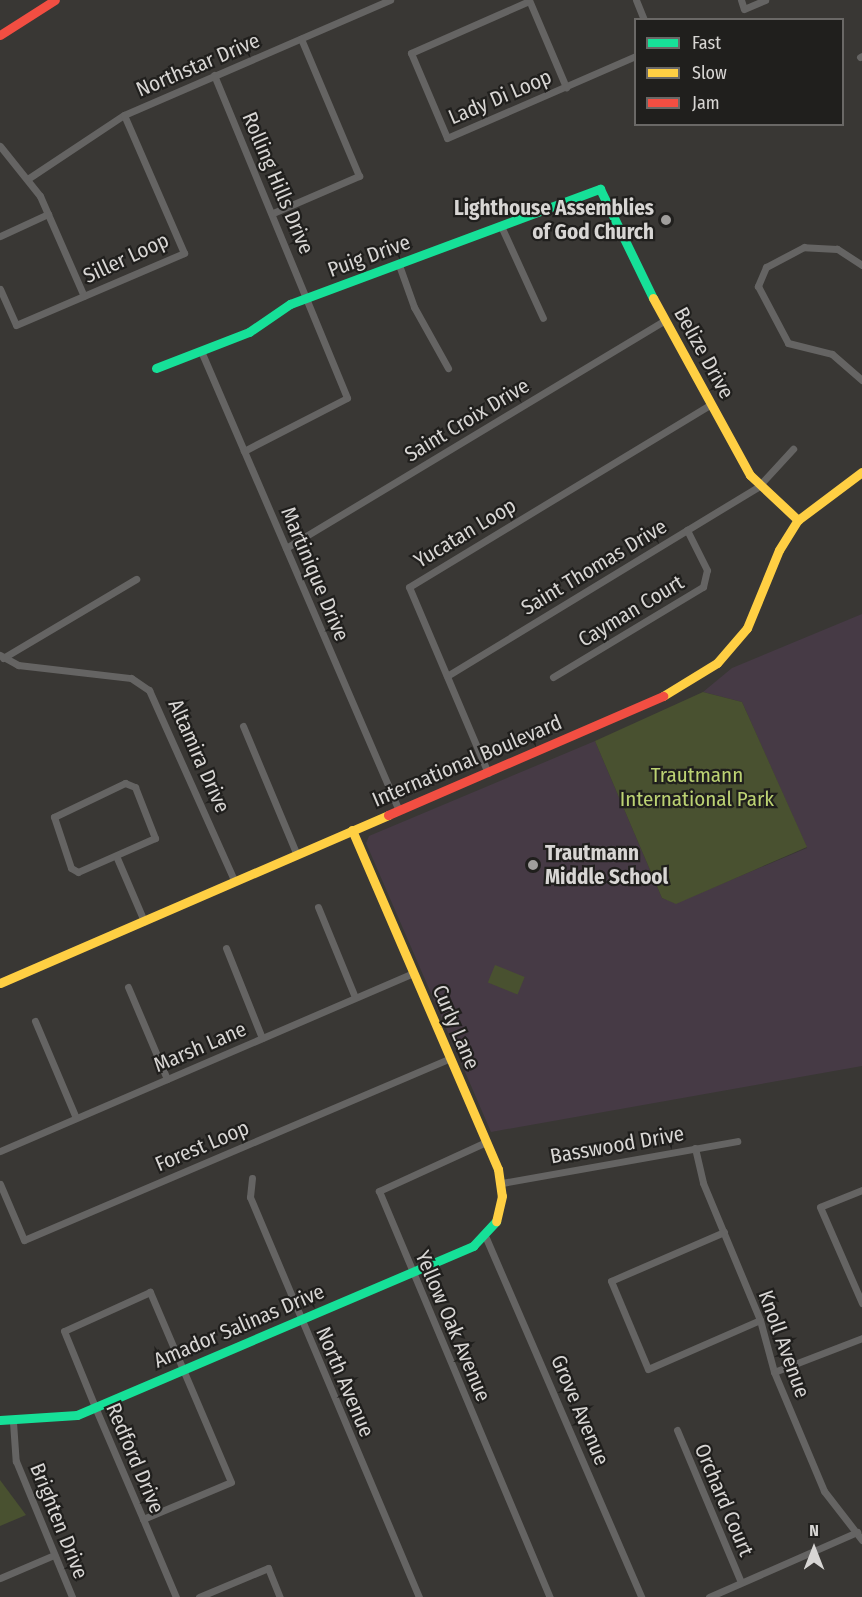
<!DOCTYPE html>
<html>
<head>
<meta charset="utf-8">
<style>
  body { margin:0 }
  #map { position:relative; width:862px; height:1597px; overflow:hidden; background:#393734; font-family:"Fira Sans Condensed",sans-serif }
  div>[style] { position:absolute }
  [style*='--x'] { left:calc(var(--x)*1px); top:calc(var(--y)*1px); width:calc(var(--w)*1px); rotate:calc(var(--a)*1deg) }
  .education>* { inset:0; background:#463a45 }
  .green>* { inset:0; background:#495130; transform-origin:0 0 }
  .street>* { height:7px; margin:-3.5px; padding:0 3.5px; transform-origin:3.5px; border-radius:3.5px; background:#656463 }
  .fast>* { height:9px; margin:-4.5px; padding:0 4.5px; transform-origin:4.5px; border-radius:4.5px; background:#16e098 }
  .slow>* { height:9px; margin:-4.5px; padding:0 4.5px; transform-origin:4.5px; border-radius:4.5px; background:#ffcf43 }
  .jam>* { height:9px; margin:-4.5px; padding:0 4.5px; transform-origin:4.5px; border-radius:4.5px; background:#f24e42 }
  .dots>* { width:16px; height:16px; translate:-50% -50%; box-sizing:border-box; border:3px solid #201f1d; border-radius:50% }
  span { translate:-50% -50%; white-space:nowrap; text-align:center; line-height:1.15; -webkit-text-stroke:4.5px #201f1d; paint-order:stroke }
  .street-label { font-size:21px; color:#d8d6d4 }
  .poi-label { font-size:21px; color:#d8d6d4; font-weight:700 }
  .right { translate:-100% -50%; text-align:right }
  .left { translate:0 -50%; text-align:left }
  .park-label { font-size:21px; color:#bcd273 }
  .legend { position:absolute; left:634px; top:18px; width:210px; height:108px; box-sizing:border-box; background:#201f1d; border:2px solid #6a6866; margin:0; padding:8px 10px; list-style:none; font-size:18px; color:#d8d6d4 }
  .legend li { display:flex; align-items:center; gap:12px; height:30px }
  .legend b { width:30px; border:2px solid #6a6866 }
  .north { position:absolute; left:784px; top:1519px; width:60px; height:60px; -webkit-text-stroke:4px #201f1d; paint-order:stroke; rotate:0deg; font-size:16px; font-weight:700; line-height:24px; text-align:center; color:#d8d6d4 }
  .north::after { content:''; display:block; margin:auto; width:21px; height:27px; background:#d8d6d4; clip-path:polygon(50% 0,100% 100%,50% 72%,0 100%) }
</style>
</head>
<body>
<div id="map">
  <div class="education">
    <div style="clip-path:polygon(862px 614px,862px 1066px,491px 1132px,366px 843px,369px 836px,595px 741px,662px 898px,676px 903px,807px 848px,742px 702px,703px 692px,732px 668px)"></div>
  </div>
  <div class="green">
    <div style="clip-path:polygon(703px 692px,742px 702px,807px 847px,676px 904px,662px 898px,595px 741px)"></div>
    <div style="left:495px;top:965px;width:32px;height:19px;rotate:22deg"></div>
    <div style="clip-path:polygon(0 1480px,26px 1515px,0 1526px)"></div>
  </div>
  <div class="street">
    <div style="--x:529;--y:0;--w:95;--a:67"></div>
    <div style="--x:636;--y:0;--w:22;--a:68"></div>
    <div style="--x:741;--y:0;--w:9;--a:72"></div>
    <div style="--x:744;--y:9;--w:23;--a:-23"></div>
    <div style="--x:529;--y:1;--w:129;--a:156.2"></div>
    <div style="--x:411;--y:53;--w:92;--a:67"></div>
    <div style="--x:447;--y:138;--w:206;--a:-23.5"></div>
    <div style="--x:860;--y:57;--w:2;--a:-27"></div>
    <div style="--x:214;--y:75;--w:349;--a:67.6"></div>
    <div style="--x:347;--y:398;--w:116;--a:152.8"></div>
    <div style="--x:0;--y:146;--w:64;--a:51.3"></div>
    <div style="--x:40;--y:196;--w:109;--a:66.3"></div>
    <div style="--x:29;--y:178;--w:114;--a:-33.6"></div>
    <div style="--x:124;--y:115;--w:290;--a:-23.4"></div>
    <div style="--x:273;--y:213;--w:94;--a:-23.3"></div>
    <div style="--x:359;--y:176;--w:149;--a:-112.9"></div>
    <div style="--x:501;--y:226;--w:101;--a:65.5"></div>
    <div style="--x:0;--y:236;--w:53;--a:-24.6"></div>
    <div style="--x:399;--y:265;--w:45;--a:70.3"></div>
    <div style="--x:414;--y:307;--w:70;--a:60.9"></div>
    <div style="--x:862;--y:265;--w:30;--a:-147"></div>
    <div style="--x:837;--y:249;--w:33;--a:-177"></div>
    <div style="--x:804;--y:247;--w:43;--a:152.2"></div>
    <div style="--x:766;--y:267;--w:21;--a:113"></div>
    <div style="--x:758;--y:286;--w:64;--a:62.2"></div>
    <div style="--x:788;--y:343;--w:45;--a:14"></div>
    <div style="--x:832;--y:354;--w:40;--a:41"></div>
    <div style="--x:0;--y:289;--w:39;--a:66"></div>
    <div style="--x:16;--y:325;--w:183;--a:-23.2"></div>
    <div style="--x:184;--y:253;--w:150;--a:-113.5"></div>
    <div style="--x:201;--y:351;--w:500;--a:66.7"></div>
    <div style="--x:286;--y:548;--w:442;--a:-31"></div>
    <div style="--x:0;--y:655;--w:21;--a:29"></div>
    <div style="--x:18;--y:665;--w:114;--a:6.6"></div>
    <div style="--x:131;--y:678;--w:22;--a:34"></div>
    <div style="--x:149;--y:690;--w:210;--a:65.9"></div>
    <div style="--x:3;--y:658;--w:155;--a:-30.7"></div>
    <div style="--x:447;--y:676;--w:364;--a:-31.3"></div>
    <div style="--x:758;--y:487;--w:52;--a:-47.4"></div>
    <div style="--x:553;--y:677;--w:175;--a:-31"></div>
    <div style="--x:703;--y:587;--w:17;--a:-77"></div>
    <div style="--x:707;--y:570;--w:45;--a:-116.6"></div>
    <div style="--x:243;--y:726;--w:140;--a:67.3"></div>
    <div style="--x:488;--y:773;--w:202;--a:-113"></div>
    <div style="--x:409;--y:587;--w:353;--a:-31.2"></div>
    <div style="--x:125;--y:783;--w:11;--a:22"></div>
    <div style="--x:135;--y:787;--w:55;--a:68.6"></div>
    <div style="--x:155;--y:838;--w:84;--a:156.2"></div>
    <div style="--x:78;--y:872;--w:8;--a:-150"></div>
    <div style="--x:71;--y:868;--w:54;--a:-108.4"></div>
    <div style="--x:54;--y:817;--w:79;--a:-25.6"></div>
    <div style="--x:117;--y:858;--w:69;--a:66.8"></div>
    <div style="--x:318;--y:907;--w:97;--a:67.7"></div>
    <div style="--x:226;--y:948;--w:97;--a:68.2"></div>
    <div style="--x:128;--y:987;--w:100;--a:67"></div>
    <div style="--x:35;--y:1021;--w:105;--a:67.1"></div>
    <div style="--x:486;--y:1142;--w:118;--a:155.4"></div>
    <div style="--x:379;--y:1191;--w:441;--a:67.2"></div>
    <div style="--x:695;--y:1148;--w:36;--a:77"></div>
    <div style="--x:703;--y:1183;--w:148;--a:67.4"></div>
    <div style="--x:760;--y:1320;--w:54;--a:74.9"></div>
    <div style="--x:774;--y:1372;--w:129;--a:67.2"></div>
    <div style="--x:824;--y:1491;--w:62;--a:52.2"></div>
    <div style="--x:0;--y:1151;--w:450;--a:-23.3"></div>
    <div style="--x:252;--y:1178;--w:19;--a:96"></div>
    <div style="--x:250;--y:1197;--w:434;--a:67.1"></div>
    <div style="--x:502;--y:1183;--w:239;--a:-10.1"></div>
    <div style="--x:0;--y:1184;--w:61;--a:66.8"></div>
    <div style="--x:24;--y:1240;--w:463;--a:-23.1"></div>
    <div style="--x:862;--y:1190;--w:45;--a:158"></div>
    <div style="--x:820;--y:1207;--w:105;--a:66.4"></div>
    <div style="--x:724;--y:1232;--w:123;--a:156.6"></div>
    <div style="--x:611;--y:1281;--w:95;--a:67.2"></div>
    <div style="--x:648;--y:1369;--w:122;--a:-23.6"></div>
    <div style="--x:486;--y:1238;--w:391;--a:66.6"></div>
    <div style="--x:774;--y:1372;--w:94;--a:-21.1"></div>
    <div style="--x:13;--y:1422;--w:39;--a:86"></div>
    <div style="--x:16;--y:1461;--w:147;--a:67.6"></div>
    <div style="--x:677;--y:1430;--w:165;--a:67.2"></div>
    <div style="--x:143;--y:1519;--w:95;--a:-22.8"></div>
    <div style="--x:231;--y:1482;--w:207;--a:-113.1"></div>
    <div style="--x:150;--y:1292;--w:94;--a:155.6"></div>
    <div style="--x:64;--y:1331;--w:82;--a:67.8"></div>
    <div style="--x:95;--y:1407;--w:122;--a:66.8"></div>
    <div style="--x:143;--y:1519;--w:85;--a:67.1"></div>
    <div style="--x:0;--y:1578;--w:59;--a:-23.1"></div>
    <div style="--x:199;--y:1597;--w:75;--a:-22.8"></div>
    <div style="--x:268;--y:1568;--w:31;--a:68"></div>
    <div style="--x:709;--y:1597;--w:162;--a:-23.7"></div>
  </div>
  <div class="fast">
    <div style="--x:156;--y:368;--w:100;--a:-21.2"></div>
    <div style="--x:249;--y:332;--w:50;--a:-34.3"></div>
    <div style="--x:290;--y:304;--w:331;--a:-20.4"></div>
    <div style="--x:600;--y:189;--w:121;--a:64.1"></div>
    <div style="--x:0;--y:1420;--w:77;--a:-3.7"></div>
    <div style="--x:77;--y:1415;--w:431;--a:-23.1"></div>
    <div style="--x:473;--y:1246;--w:34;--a:-47"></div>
  </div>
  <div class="slow">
    <div style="--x:653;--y:298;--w:202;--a:61.3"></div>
    <div style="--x:750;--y:475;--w:66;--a:43.2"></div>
    <div style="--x:663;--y:696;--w:63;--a:-31.4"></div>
    <div style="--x:717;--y:663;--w:46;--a:-49.4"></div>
    <div style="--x:747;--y:628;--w:84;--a:-67.7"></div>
    <div style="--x:779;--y:550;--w:36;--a:-58"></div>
    <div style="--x:798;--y:520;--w:80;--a:-36.9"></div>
    <div style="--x:352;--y:830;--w:369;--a:66.7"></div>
    <div style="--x:498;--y:1169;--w:27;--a:82"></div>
    <div style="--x:502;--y:1196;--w:26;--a:103"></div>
    <div style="--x:0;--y:983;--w:423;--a:-23.4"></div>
  </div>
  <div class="jam">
    <div style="--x:0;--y:35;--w:65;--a:-32.5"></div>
    <div style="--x:388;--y:815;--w:300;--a:-23.4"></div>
  </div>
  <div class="dots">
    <div style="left:666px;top:220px;background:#a09e9c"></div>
    <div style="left:533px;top:865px;background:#a09e9c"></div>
  </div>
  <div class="street-label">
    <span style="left:198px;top:65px;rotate:-23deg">Northstar Drive</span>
    <span style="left:500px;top:97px;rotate:-23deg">Lady Di Loop</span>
    <span style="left:278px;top:183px;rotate:67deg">Rolling Hills Drive</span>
    <span style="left:369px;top:256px;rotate:-20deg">Puig Drive</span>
    <span style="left:126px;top:258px;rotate:-25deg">Siller Loop</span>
    <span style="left:704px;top:353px;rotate:61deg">Belize Drive</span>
    <span style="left:467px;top:420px;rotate:-31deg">Saint Croix Drive</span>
    <span style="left:465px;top:533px;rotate:-31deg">Yucatan Loop</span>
    <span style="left:594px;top:567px;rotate:-31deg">Saint Thomas Drive</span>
    <span style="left:315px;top:574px;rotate:67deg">Martinique Drive</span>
    <span style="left:631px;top:611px;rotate:-31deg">Cayman Court</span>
    <span style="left:199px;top:756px;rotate:66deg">Altamira Drive</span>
    <span style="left:467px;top:761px;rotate:-23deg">International Boulevard</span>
    <span style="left:456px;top:1027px;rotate:67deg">Curly Lane</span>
    <span style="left:200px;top:1047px;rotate:-23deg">Marsh Lane</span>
    <span style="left:617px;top:1145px;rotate:-10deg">Basswood Drive</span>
    <span style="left:202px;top:1146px;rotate:-23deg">Forest Loop</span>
    <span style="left:239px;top:1326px;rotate:-23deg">Amador Salinas Drive</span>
    <span style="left:453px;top:1326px;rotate:67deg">Yellow Oak Avenue</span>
    <span style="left:784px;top:1344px;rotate:70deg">Knoll Avenue</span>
    <span style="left:345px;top:1382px;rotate:67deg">North Avenue</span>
    <span style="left:580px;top:1410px;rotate:67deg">Grove Avenue</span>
    <span style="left:135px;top:1458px;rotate:67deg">Redford Drive</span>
    <span style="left:724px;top:1500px;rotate:67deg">Orchard Court</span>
    <span style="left:59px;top:1521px;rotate:68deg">Brighten Drive</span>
  </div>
  <div class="poi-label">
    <span class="right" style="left:654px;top:220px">Lighthouse Assemblies<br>of God Church</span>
    <span class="left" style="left:545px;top:865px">Trautmann<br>Middle School</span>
  </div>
  <div class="park-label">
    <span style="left:697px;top:787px">Trautmann<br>International Park</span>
  </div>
  <ul class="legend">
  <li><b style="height:8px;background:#16e098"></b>Fast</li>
  <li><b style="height:8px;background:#ffcf43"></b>Slow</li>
  <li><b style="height:8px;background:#f24e42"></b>Jam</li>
  </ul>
  <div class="north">N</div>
</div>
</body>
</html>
